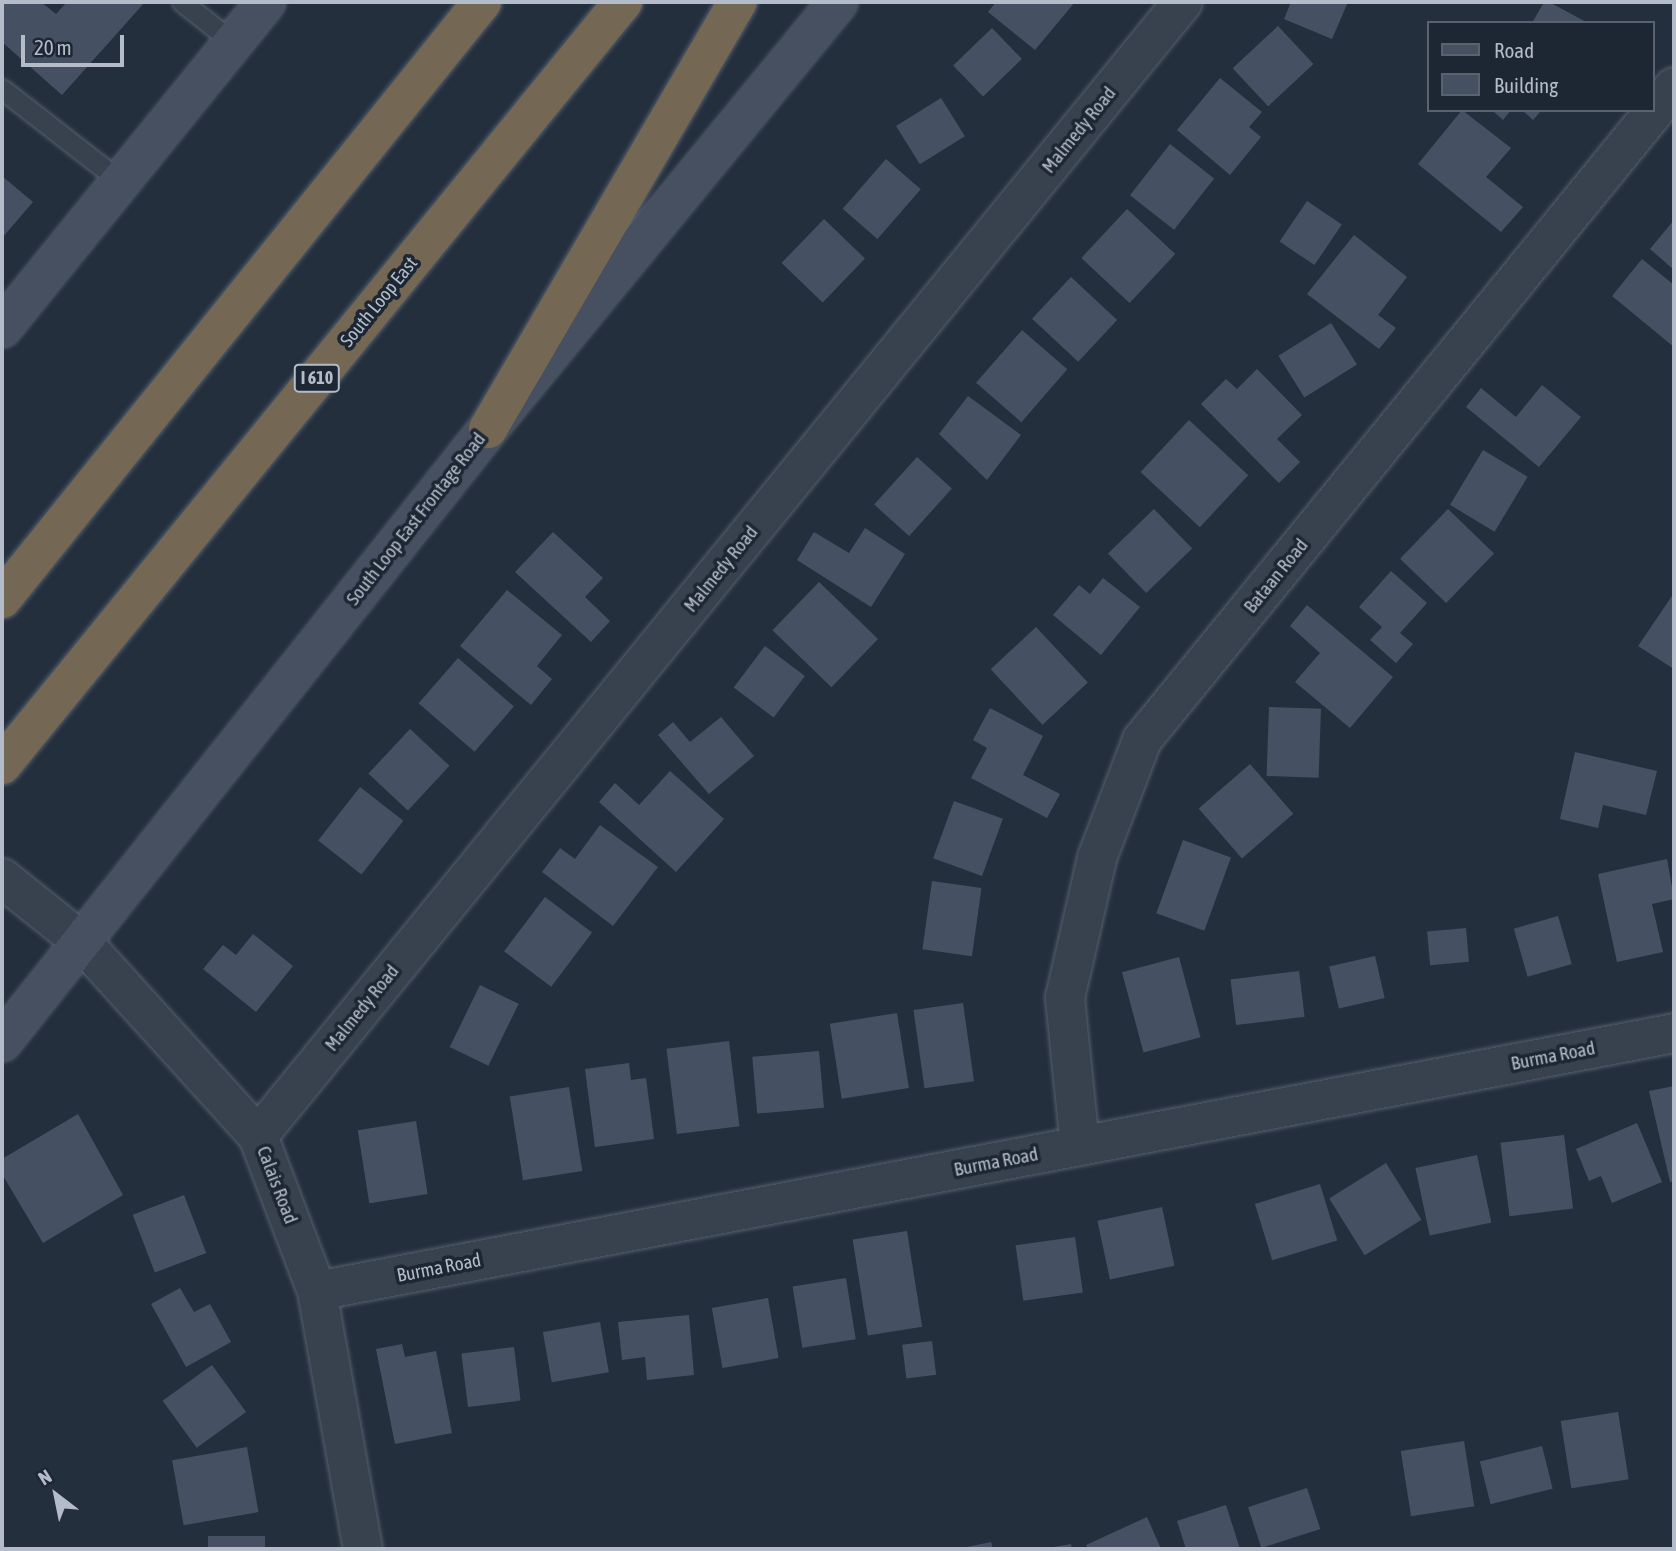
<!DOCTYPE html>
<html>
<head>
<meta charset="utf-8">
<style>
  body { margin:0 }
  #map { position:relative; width:1676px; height:1551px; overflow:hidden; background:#242f3e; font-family:"Asap Condensed",sans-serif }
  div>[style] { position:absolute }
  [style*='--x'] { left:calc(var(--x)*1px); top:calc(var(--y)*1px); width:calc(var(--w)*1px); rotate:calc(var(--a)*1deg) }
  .building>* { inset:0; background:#455162; transform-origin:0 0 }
  .roads { filter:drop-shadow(0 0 2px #565f6c) drop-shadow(0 0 2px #565f6c) }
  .service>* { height:19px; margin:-9.5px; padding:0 9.5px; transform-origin:9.5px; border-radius:9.5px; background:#38414e }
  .minor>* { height:38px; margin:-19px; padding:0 19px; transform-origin:19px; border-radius:19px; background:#38414e }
  .secondary>* { height:38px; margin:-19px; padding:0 19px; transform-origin:19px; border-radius:19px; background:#465061 }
  .motorway>* { height:38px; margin:-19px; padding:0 19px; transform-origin:19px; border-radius:19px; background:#746855 }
  span { translate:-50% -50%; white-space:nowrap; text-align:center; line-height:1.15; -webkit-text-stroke:7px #1d2633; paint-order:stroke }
  .shield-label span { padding:2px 5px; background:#1d2633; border:2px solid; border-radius:5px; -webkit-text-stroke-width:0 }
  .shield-label { font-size:18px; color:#b4bcc9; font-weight:700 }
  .street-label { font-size:19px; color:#b4bcc9 }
  .frame { position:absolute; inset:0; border:4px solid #b4bcc9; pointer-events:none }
  .legend { position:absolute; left:1427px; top:21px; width:228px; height:91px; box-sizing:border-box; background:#1d2633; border:2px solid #59626f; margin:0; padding:9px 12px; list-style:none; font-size:21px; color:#b4bcc9 }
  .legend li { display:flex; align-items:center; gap:14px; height:35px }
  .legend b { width:35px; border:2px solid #59626f }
  .north { position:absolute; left:21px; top:1460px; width:70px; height:70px; -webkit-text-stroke:5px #1d2633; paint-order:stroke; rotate:328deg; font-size:19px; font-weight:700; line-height:28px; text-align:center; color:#b4bcc9 }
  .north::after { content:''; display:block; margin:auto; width:24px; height:32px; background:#b4bcc9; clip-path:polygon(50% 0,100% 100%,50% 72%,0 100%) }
  .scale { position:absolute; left:21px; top:35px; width:103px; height:32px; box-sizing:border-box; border:4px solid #b4bcc9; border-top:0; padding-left:9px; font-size:21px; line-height:24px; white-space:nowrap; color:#b4bcc9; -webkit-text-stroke:5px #1d2633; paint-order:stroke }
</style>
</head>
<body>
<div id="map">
  <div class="building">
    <div style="clip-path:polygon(2px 2px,41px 2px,56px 14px,67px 2px,145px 2px,62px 95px,2px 42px)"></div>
    <div style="clip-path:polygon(996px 2px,1075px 2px,1035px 50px,988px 12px)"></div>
    <div style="clip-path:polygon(1291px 2px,1348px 2px,1332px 39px,1284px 19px)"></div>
    <div style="clip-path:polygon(1544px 2px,1549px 2px,1588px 23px,1532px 23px)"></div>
    <div style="left:1278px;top:26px;width:52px;height:62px;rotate:47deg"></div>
    <div style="left:992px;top:28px;width:43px;height:54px;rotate:46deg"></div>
    <div style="clip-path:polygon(1220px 78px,1262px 112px,1249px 127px,1261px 137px,1230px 175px,1177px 130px)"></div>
    <div style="left:941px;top:98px;width:45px;height:53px;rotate:58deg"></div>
    <div style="clip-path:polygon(1462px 110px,1511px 148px,1486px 177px,1523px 207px,1501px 232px,1418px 164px)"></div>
    <div style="clip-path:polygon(1492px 110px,1511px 110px,1503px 120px)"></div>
    <div style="clip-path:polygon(1522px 110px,1542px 110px,1533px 120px)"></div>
    <div style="left:1170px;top:144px;width:56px;height:65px;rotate:38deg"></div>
    <div style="left:886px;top:159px;width:46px;height:66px;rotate:41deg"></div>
    <div style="clip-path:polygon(2px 176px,33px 202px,2px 238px)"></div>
    <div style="left:1307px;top:201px;width:42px;height:49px;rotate:34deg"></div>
    <div style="left:1127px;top:209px;width:66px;height:67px;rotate:43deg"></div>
    <div style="left:824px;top:219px;width:57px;height:61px;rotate:44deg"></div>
    <div style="clip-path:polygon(1674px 220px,1674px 270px,1650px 249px)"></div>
    <div style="clip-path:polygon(1354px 235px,1407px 277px,1378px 315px,1396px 328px,1379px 349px,1307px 294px)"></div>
    <div style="clip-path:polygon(1642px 259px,1674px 285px,1674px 347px,1612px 296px)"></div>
    <div style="left:1071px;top:277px;width:63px;height:57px;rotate:43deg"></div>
    <div style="left:1331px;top:323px;width:49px;height:62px;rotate:58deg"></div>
    <div style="left:1022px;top:330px;width:60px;height:70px;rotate:41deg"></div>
    <div style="clip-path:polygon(1257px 369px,1302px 415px,1277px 439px,1300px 462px,1279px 483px,1201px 404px,1226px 379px,1237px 389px)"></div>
    <div style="clip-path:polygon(1542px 385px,1581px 417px,1539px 467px,1466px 407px,1481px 388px,1516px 417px)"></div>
    <div style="clip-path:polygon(968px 396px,1021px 435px,987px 480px,939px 434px)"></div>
    <div style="left:1189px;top:420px;width:81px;height:71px;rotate:43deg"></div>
    <div style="left:1483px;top:450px;width:52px;height:64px;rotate:31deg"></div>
    <div style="left:917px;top:457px;width:47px;height:64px;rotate:42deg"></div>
    <div style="left:1154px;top:509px;width:55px;height:64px;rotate:46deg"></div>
    <div style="left:1448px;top:509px;width:64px;height:69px;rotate:44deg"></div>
    <div style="clip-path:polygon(865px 528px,905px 554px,871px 607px,797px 560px,814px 532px,849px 553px)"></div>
    <div style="clip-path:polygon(553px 532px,603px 578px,585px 597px,610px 621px,591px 642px,515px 572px)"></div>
    <div style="clip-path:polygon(1391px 571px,1427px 603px,1400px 633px,1413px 644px,1396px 663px,1370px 640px,1382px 627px,1359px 607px)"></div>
    <div style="clip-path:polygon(1103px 578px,1140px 607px,1101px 655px,1053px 615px,1079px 585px,1090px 594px)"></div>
    <div style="left:819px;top:582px;width:82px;height:67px;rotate:44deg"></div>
    <div style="clip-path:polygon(507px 590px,562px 635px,537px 666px,552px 679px,531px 705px,460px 646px)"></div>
    <div style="clip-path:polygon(1674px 593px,1674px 669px,1638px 646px)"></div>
    <div style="clip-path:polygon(1307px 605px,1393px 677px,1350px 728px,1295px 682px,1320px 653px,1290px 626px)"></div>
    <div style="left:1036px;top:627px;width:76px;height:62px;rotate:47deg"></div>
    <div style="left:765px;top:646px;width:50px;height:52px;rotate:37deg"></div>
    <div style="left:458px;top:658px;width:74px;height:60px;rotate:41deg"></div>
    <div style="left:1269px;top:707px;width:52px;height:69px;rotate:2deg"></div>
    <div style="clip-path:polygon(990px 708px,1043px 736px,1023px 775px,1060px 794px,1047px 818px,971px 778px,987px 748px,973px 740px)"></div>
    <div style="clip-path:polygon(721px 717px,754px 756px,709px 794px,658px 735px,673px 722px,690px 742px)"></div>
    <div style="left:410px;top:729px;width:54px;height:61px;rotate:43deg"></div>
    <div style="clip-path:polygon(1575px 752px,1657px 771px,1646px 815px,1603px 805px,1598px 828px,1560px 819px)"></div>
    <div style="left:1250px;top:764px;width:66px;height:68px;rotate:49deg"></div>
    <div style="clip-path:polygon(670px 771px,724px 819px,676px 872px,599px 802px,615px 783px,639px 805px)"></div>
    <div style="left:360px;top:787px;width:55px;height:68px;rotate:38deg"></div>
    <div style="left:954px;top:801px;width:52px;height:61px;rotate:20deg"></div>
    <div style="clip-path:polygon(600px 825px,658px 867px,613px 926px,542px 872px,560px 848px,575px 859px)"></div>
    <div style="left:1183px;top:840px;width:51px;height:78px;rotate:20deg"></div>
    <div style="clip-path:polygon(1667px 859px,1674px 899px,1652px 904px,1663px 952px,1617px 962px,1598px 874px)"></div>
    <div style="left:932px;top:881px;width:50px;height:69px;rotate:8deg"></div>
    <div style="left:545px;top:897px;width:59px;height:68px;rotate:37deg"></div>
    <div style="left:1558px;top:916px;width:50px;height:46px;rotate:74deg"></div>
    <div style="left:1466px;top:928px;width:34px;height:39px;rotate:85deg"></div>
    <div style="clip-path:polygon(253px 934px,293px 966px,256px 1012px,203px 969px,223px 945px,236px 955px)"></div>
    <div style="left:1375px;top:956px;width:43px;height:47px;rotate:77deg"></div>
    <div style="left:1179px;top:957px;width:83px;height:59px;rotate:75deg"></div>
    <div style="left:1299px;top:971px;width:46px;height:69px;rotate:83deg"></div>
    <div style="left:480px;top:985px;width:43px;height:69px;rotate:26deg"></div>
    <div style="left:963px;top:1003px;width:79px;height:50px;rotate:82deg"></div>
    <div style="left:897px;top:1013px;width:76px;height:68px;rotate:81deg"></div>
    <div style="left:729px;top:1041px;width:86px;height:63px;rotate:83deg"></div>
    <div style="left:819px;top:1051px;width:57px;height:67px;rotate:85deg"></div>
    <div style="clip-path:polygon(629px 1063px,631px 1080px,646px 1078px,654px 1139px,595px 1147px,585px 1069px)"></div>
    <div style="clip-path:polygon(1674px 1086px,1674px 1181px,1670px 1182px,1649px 1091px)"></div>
    <div style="left:569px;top:1087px;width:85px;height:60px;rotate:81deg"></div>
    <div style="clip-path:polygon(78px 1114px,123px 1195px,43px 1243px,2px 1174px,2px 1159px)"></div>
    <div style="left:416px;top:1121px;width:74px;height:59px;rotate:81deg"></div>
    <div style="clip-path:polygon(1637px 1123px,1662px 1182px,1612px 1203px,1601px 1176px,1589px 1181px,1576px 1149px)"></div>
    <div style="left:1564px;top:1135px;width:74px;height:64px;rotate:83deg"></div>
    <div style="left:1477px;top:1155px;width:69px;height:63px;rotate:78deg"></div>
    <div style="left:1386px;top:1163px;width:67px;height:67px;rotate:58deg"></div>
    <div style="left:1320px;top:1184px;width:59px;height:68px;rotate:73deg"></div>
    <div style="left:184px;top:1195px;width:62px;height:55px;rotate:69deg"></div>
    <div style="left:1162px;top:1207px;width:60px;height:66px;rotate:78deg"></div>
    <div style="left:907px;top:1231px;width:97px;height:55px;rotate:81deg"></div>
    <div style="left:1075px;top:1237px;width:56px;height:60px;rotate:82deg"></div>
    <div style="left:846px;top:1278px;width:62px;height:54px;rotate:81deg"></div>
    <div style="clip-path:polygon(180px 1288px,194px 1312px,210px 1304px,231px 1342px,186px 1367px,151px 1304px)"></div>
    <div style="left:768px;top:1298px;width:61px;height:57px;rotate:80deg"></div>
    <div style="clip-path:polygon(689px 1315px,694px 1375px,647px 1380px,645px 1357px,622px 1360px,618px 1322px)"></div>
    <div style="left:600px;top:1322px;width:51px;height:58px;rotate:80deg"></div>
    <div style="left:932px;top:1341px;width:34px;height:30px;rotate:83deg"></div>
    <div style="clip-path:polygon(402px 1344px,405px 1357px,436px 1351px,452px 1433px,395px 1444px,376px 1349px)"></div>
    <div style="left:514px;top:1347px;width:54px;height:53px;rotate:83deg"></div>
    <div style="left:212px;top:1365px;width:58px;height:61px;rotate:54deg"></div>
    <div style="left:1618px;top:1412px;width:68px;height:58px;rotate:81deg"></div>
    <div style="left:1464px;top:1441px;width:66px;height:64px;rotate:81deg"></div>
    <div style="left:1542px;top:1446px;width:44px;height:64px;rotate:76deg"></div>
    <div style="left:247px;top:1447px;width:66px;height:76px;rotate:80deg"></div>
    <div style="left:1307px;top:1488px;width:43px;height:62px;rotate:72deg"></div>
    <div style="clip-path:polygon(1226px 1505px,1240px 1549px,1186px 1549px,1177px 1521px)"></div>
    <div style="clip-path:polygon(1147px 1517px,1161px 1549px,1088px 1549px,1086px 1545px)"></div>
    <div style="left:208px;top:1536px;width:57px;height:13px"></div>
    <div style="clip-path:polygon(991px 1542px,993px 1549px,963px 1549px,962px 1548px)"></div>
    <div style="clip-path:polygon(1071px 1544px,1072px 1549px,1048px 1549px,1048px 1548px)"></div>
  </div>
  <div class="roads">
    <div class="service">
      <div style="--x:182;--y:2;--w:65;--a:38.1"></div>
      <div style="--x:2;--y:89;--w:150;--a:37.9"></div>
    </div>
    <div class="minor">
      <div style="--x:2;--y:878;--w:104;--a:38.7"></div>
      <div style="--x:83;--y:943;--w:261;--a:47.8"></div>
      <div style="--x:258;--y:1136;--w:166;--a:69.2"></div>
      <div style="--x:317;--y:1291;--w:262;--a:79.9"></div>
      <div style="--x:258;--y:1136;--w:1463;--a:-50.8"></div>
      <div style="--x:1080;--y:1146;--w:149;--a:-95.8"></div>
      <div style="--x:1065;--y:998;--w:144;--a:-77.1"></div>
      <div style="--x:1097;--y:858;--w:126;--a:-69.1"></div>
      <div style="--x:1142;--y:740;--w:842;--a:-50.83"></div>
      <div style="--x:317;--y:1291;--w:1381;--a:-10.76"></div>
    </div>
    <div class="secondary">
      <div style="--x:2;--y:328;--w:419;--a:-51"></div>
      <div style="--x:2;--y:1042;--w:782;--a:-51.59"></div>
      <div style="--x:488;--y:429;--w:552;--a:-50.66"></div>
    </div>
    <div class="motorway">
      <div style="--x:488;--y:429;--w:495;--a:-59.7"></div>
      <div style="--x:2;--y:599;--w:766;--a:-51.2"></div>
      <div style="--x:2;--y:765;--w:984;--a:-50.86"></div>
    </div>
  </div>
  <div class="shield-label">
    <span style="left:317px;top:378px">I 610</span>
  </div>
  <div class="street-label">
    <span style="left:1079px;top:130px;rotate:-51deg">Malmedy Road</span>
    <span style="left:379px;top:302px;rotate:-51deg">South Loop East</span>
    <span style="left:416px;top:519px;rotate:-52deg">South Loop East Frontage Road</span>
    <span style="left:721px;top:569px;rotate:-51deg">Malmedy Road</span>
    <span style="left:1276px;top:576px;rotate:-51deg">Bataan Road</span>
    <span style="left:362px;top:1008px;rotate:-51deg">Malmedy Road</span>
    <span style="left:1553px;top:1056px;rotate:-11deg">Burma Road</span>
    <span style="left:996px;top:1162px;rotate:-11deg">Burma Road</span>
    <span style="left:277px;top:1185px;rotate:69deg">Calais Road</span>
    <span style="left:439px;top:1268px;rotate:-11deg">Burma Road</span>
  </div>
  <div class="frame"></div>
  <ul class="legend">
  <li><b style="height:9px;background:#465061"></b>Road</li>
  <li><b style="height:19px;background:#455162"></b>Building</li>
  </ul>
  <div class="north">N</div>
  <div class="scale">20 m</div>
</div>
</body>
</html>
